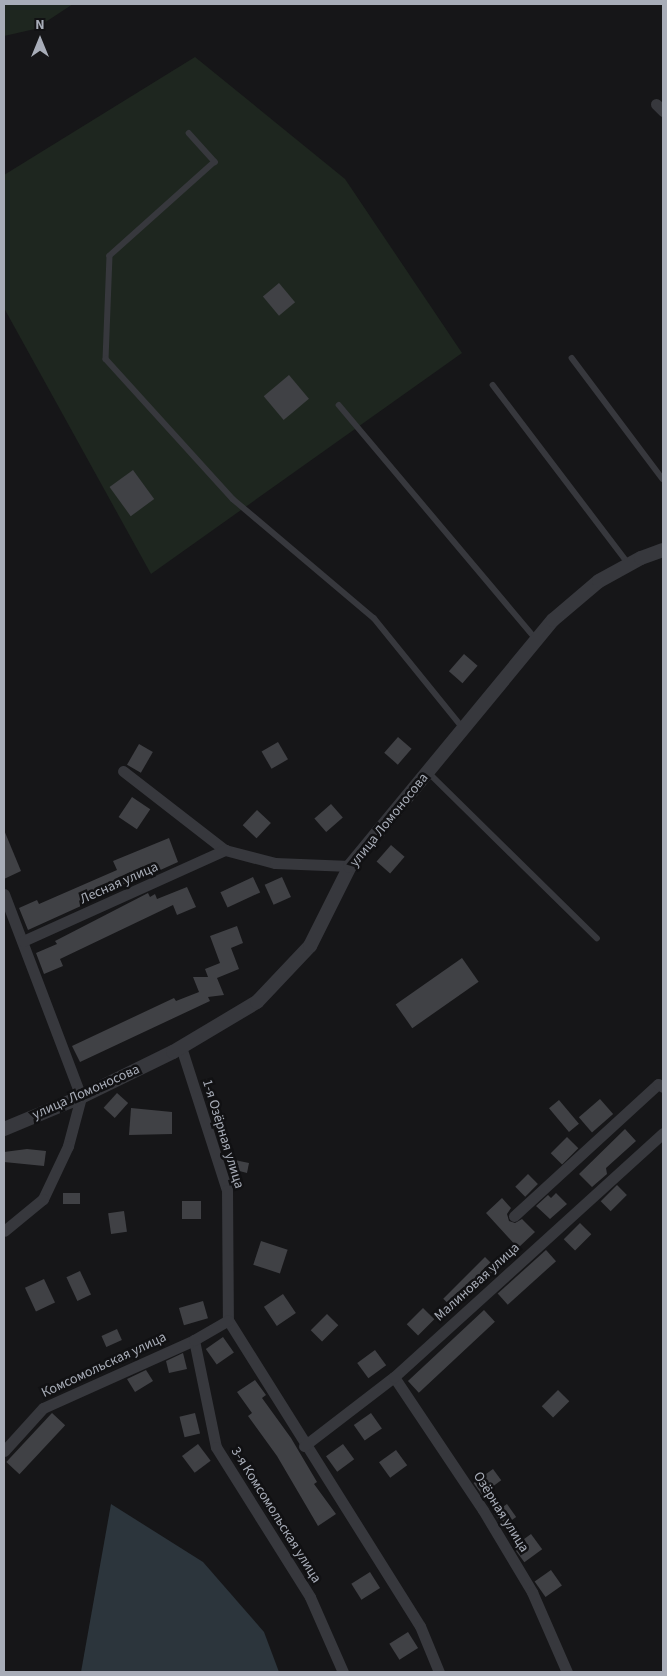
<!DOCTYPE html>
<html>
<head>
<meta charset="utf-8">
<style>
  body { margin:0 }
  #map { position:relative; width:667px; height:1676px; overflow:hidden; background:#161618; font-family:"Source Sans 3",sans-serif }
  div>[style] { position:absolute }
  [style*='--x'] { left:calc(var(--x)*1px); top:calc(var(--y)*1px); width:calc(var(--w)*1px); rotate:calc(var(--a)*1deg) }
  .green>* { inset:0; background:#1e261f }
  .water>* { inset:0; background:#2c353c }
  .building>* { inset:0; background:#404145; transform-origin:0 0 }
  .service>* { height:5.5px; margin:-2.75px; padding:0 2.75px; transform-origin:2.75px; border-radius:2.75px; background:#37383d }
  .minor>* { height:11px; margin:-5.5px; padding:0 5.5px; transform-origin:5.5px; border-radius:5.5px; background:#37383d }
  .tertiary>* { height:14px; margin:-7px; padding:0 7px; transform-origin:7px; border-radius:7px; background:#37383d }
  span { translate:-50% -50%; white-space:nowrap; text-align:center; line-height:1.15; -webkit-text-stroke:5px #111113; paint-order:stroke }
  .street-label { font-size:14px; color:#a8adb8 }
  .frame { position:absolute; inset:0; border:5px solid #a8adb8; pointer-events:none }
  .north { position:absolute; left:15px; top:15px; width:50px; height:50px; -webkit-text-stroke:4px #111113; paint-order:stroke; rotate:0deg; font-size:14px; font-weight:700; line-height:20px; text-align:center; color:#a8adb8 }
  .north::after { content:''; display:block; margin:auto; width:18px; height:22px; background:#a8adb8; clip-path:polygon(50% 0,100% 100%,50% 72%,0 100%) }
</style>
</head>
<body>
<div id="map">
  <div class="green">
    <div style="clip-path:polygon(4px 4px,73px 4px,35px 29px,4px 36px)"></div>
    <div style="clip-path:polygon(195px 57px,345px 179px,462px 353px,151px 574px,4px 308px,4px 175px)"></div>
  </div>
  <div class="water">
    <div style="clip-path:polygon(111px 1504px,203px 1562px,264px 1632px,279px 1672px,81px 1672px)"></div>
  </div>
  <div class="building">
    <div style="left:279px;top:283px;width:25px;height:21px;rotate:50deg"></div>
    <div style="left:289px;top:375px;width:31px;height:33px;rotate:50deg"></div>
    <div style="left:133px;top:470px;width:36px;height:29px;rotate:54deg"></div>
    <div style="left:464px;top:654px;width:18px;height:23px;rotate:41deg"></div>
    <div style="left:398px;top:737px;width:18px;height:21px;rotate:41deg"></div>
    <div style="left:278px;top:742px;width:20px;height:19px;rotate:60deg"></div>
    <div style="left:139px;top:744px;width:16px;height:24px;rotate:30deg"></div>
    <div style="left:132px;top:797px;width:22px;height:24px;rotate:34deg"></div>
    <div style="left:331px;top:804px;width:18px;height:22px;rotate:49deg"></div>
    <div style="left:257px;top:810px;width:19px;height:21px;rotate:43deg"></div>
    <div style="clip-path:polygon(4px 830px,21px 871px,4px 879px)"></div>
    <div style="clip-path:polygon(169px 838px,178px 862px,28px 930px,19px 908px,37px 900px,39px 904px,117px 870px,113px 861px)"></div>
    <div style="left:391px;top:845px;width:18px;height:22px;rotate:41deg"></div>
    <div style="left:253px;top:877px;width:17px;height:36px;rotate:65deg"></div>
    <div style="left:282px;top:877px;width:22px;height:19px;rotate:66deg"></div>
    <div style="clip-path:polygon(187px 887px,196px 907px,177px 915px,173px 905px,60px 959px,63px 966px,44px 974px,36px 953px,57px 944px,55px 941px,148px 893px,150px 897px,155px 894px,157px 899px)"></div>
    <div style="clip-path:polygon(237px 926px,243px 943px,231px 948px,239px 969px,217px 978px,224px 995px,208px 997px,210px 1001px,80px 1062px,72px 1046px,174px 998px,176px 1001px,199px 992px,193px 977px,208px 977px,205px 969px,220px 963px,210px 936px)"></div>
    <div style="left:462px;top:958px;width:29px;height:81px;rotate:55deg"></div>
    <div style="left:117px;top:1093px;width:15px;height:20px;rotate:42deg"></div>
    <div style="left:600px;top:1099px;width:20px;height:28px;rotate:49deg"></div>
    <div style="left:559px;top:1100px;width:31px;height:13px;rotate:50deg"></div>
    <div style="clip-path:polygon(131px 1108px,172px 1112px,172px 1134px,129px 1135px)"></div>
    <div style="clip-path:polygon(625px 1129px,636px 1141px,606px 1168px,607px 1174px,592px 1187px,579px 1174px)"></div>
    <div style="left:567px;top:1137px;width:16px;height:23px;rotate:45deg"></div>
    <div style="clip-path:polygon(27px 1149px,46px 1151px,44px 1166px,4px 1162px,4px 1152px)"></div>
    <div style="clip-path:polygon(225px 1158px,249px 1163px,247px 1173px,228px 1168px)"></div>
    <div style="left:528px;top:1174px;width:14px;height:18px;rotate:45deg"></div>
    <div style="left:617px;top:1185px;width:14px;height:23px;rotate:45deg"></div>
    <div style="left:63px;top:1193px;width:17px;height:11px"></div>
    <div style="clip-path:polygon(556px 1193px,567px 1204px,550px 1219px,536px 1206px,548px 1195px,551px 1198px)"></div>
    <div style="clip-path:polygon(502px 1198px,511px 1208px,507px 1214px,509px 1221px,515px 1223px,522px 1219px,535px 1232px,518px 1248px,486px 1213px)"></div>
    <div style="left:201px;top:1201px;width:18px;height:19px;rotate:90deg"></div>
    <div style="left:124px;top:1211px;width:21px;height:16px;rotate:82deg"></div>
    <div style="left:580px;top:1223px;width:16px;height:23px;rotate:45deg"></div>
    <div style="left:261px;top:1241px;width:28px;height:25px;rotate:18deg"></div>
    <div style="left:546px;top:1250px;width:15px;height:65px;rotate:48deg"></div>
    <div style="left:485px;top:1257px;width:16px;height:59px;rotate:45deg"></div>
    <div style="left:80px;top:1271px;width:26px;height:15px;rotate:65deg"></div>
    <div style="left:44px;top:1279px;width:26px;height:21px;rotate:65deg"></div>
    <div style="left:283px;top:1294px;width:23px;height:23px;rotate:56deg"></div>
    <div style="left:203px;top:1301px;width:18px;height:25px;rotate:74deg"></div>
    <div style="left:423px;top:1308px;width:16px;height:23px;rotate:45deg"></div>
    <div style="left:484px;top:1310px;width:16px;height:104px;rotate:47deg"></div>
    <div style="left:327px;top:1314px;width:16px;height:23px;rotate:45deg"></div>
    <div style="left:117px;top:1329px;width:12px;height:17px;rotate:66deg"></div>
    <div style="left:223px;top:1337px;width:19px;height:21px;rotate:55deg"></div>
    <div style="left:375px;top:1350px;width:19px;height:22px;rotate:54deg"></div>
    <div style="clip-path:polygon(183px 1353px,187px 1369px,169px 1373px,166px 1361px)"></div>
    <div style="clip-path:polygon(146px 1370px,153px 1381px,135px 1392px,127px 1379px)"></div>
    <div style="clip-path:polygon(255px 1380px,266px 1395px,262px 1398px,291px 1438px,317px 1482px,314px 1484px,336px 1514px,318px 1526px,277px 1456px,248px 1416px,252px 1413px,237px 1392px)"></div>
    <div style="left:558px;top:1390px;width:16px;height:23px;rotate:45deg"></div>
    <div style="left:52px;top:1413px;width:18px;height:67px;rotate:43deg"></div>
    <div style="left:195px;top:1413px;width:21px;height:16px;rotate:76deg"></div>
    <div style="left:371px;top:1413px;width:19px;height:21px;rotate:55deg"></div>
    <div style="left:198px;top:1444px;width:21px;height:20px;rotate:53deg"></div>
    <div style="left:343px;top:1444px;width:19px;height:21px;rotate:54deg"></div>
    <div style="left:396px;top:1450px;width:19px;height:21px;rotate:54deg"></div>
    <div style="left:493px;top:1469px;width:14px;height:24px;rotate:54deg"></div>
    <div style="left:507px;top:1504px;width:16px;height:16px;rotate:55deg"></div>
    <div style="left:531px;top:1534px;width:19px;height:22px;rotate:54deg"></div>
    <div style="left:551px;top:1570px;width:19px;height:20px;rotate:55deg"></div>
    <div style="left:370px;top:1572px;width:19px;height:22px;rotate:58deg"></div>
    <div style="left:408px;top:1632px;width:19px;height:22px;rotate:58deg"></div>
  </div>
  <div class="service">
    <div style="--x:189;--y:133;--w:39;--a:48"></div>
    <div style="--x:215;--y:162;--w:141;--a:138.2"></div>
    <div style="--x:110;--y:256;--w:103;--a:92.2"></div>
    <div style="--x:106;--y:359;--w:189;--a:47.8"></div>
    <div style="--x:233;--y:499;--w:185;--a:40.2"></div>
    <div style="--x:374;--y:618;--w:141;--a:51"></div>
    <div style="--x:572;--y:358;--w:151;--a:53.1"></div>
    <div style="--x:493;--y:385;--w:225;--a:52.8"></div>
    <div style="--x:339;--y:405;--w:307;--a:49.9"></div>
    <div style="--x:428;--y:772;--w:237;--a:44.5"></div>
  </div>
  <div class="minor">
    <div style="--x:656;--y:104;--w:10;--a:45"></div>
    <div style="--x:123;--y:771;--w:129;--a:37.8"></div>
    <div style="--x:225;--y:850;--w:52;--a:14.6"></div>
    <div style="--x:275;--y:863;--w:75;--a:2.3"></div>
    <div style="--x:4;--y:894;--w:217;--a:69.2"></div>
    <div style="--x:81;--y:1097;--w:51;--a:104.9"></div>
    <div style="--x:68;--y:1146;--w:59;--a:115.3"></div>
    <div style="--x:43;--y:1199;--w:50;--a:140.6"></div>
    <div style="--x:23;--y:941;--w:222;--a:-24.3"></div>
    <div style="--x:181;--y:1047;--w:150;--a:72.2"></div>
    <div style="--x:227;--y:1190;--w:130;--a:89.6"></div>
    <div style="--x:514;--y:1216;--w:195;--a:-42.5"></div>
    <div style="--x:658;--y:1084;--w:6;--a:31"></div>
    <div style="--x:228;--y:1320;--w:361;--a:57.9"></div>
    <div style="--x:420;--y:1626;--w:50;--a:67.6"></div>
    <div style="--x:194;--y:1340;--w:109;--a:78.4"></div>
    <div style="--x:216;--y:1447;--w:177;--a:57.9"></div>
    <div style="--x:310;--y:1597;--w:82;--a:66.3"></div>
    <div style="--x:394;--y:1377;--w:160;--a:56.2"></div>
    <div style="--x:483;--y:1510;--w:96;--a:59.1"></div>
    <div style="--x:532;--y:1592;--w:87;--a:66.4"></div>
    <div style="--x:304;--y:1446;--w:113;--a:-37.5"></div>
    <div style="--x:394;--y:1377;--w:363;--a:-42.2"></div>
    <div style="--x:4;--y:1451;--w:58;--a:-47.8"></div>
    <div style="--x:43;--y:1408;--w:166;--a:-24.2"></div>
    <div style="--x:194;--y:1340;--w:39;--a:-30"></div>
  </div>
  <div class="tertiary">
    <div style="--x:4;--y:1129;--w:83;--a:-22.6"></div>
    <div style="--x:81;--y:1097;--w:102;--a:-26.1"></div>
    <div style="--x:173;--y:1052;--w:98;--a:-30.8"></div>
    <div style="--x:257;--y:1002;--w:77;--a:-46.6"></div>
    <div style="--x:310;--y:946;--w:89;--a:-63.4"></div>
    <div style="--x:350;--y:866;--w:319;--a:-50.5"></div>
    <div style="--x:553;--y:620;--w:60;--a:-40.3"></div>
    <div style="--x:599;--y:581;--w:48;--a:-28.7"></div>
    <div style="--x:641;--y:558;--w:23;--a:-20"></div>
  </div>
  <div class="street-label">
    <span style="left:389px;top:820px;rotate:-51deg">улица Ломоносова</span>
    <span style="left:119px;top:883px;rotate:-24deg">Лесная улица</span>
    <span style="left:86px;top:1092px;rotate:-24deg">улица Ломоносова</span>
    <span style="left:223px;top:1134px;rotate:73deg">1-я Озёрная улица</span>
    <span style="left:477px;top:1282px;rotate:-42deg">Малиновая улица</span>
    <span style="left:104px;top:1365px;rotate:-25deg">Комсомольская улица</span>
    <span style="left:501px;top:1512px;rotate:58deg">Озёрная улица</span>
    <span style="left:276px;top:1515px;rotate:58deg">3-я Комсомольская улица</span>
  </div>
  <div class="frame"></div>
  <div class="north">N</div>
</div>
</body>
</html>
